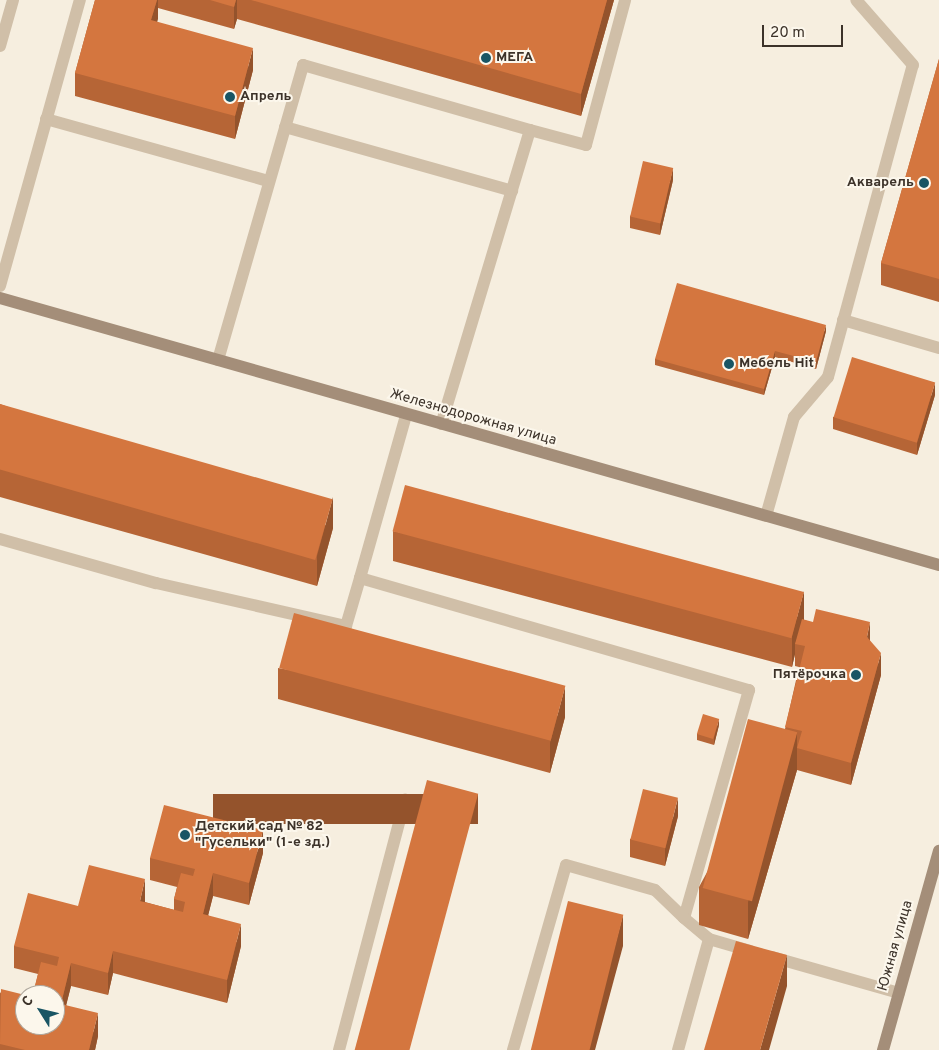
<!DOCTYPE html>
<html>
<head>
<meta charset="utf-8">
<style>
  body { margin:0 }
  #map { position:relative; width:939px; height:1050px; overflow:hidden; background:#f6eedf; font-family:Overpass,sans-serif }
  div>[style] { position:absolute }
  [style*='--x'] { left:calc(var(--x)*1px); top:calc(var(--y)*1px); width:calc(var(--w)*1px); rotate:calc(var(--a)*1deg) }
  .lane>* { height:12px; margin:-6px; padding:0 6px; transform-origin:6px; border-radius:6px; background:#d0bfa8 }
  .street>* { height:12px; margin:-6px; padding:0 6px; transform-origin:6px; border-radius:6px; background:#d0bfa8 }
  .secondary>* { height:12px; margin:-6px; padding:0 6px; transform-origin:6px; border-radius:6px; background:#a48e79 }
  .wall>* { inset:0; background:#b66536 }
  .shaded-wall>* { inset:0; background:#94532c; transform-origin:0 0 }
  .building>* { inset:0; background:#d4763f; transform-origin:0 0 }
  .dots>* { width:14px; height:14px; translate:-50% -50%; box-sizing:border-box; border:2px solid #fcf7ec; border-radius:50% }
  span { translate:-50% -50%; white-space:nowrap; text-align:center; line-height:1.15; -webkit-text-stroke:4px #fcf7ec; paint-order:stroke }
  .poi-label { font-size:14px; color:#3c3229; font-weight:700 }
  .left { translate:0 -50%; text-align:left }
  .right { translate:-100% -50%; text-align:right }
  .street-label { font-size:14px; color:#3c3229 }
  .north { position:absolute; left:15px; top:985px; width:50px; height:50px; box-sizing:border-box; background:#fcf7ec; border:1px solid #afa89e; border-radius:50%; rotate:306deg; font-size:14px; font-weight:700; line-height:20px; text-align:center; color:#3c3229 }
  .north::after { content:''; display:block; margin:auto; width:18px; height:22px; background:#195564; clip-path:polygon(50% 0,100% 100%,50% 72%,0 100%) }
  .scale { position:absolute; left:762px; top:25px; width:81px; height:22px; box-sizing:border-box; border:2px solid #3c3229; border-top:0; padding-left:6px; font-size:15px; line-height:18px; white-space:nowrap; color:#3c3229; -webkit-text-stroke:4px #fcf7ec; paint-order:stroke }
</style>
</head>
<body>
<div id="map">
  <div class="lane">
    <div style="--x:46;--y:119;--w:230;--a:15.6"></div>
    <div style="--x:285;--y:127;--w:236;--a:15.7"></div>
    <div style="--x:530;--y:130;--w:58;--a:15"></div>
    <div style="--x:586;--y:145;--w:150;--a:-74.9"></div>
    <div style="--x:0;--y:286;--w:297;--a:-74.4"></div>
    <div style="--x:843;--y:320;--w:100;--a:16.3"></div>
    <div style="--x:218;--y:360;--w:307;--a:-73.9"></div>
    <div style="--x:303;--y:65;--w:236;--a:16"></div>
    <div style="--x:530;--y:130;--w:307;--a:106.8"></div>
    <div style="--x:766;--y:516;--w:103;--a:-74.2"></div>
    <div style="--x:794;--y:417;--w:52;--a:-49.6"></div>
    <div style="--x:828;--y:377;--w:323;--a:-74.8"></div>
    <div style="--x:913;--y:65;--w:86;--a:-131.2"></div>
    <div style="--x:0;--y:539;--w:162;--a:15.8"></div>
    <div style="--x:156;--y:583;--w:195;--a:12.8"></div>
    <div style="--x:346;--y:626;--w:50;--a:-73.7"></div>
    <div style="--x:360;--y:578;--w:405;--a:16.1"></div>
    <div style="--x:749;--y:690;--w:237;--a:105.9"></div>
    <div style="--x:684;--y:918;--w:33;--a:40"></div>
    <div style="--x:709;--y:939;--w:115;--a:105.6"></div>
    <div style="--x:360;--y:578;--w:169;--a:-74.2"></div>
    <div style="--x:709;--y:939;--w:43;--a:16.3"></div>
    <div style="--x:772;--y:957;--w:132;--a:15.8"></div>
    <div style="--x:339;--y:1050;--w:259;--a:-75.2"></div>
    <div style="--x:513;--y:1050;--w:192;--a:-74"></div>
    <div style="--x:566;--y:865;--w:92;--a:15.7"></div>
    <div style="--x:655;--y:890;--w:40;--a:44"></div>
  </div>
  <div class="street">
    <div style="--x:0;--y:46;--w:48;--a:-74.2"></div>
  </div>
  <div class="secondary">
    <div style="--x:0;--y:298;--w:976;--a:15.87"></div>
    <div style="--x:883;--y:1050;--w:207;--a:-74.3"></div>
  </div>
  <div class="wall">
    <div style="clip-path:polygon(95px 0,614px 0,581px 116px,237px 19px,234px 29px,158px 8px,157px 22px,253px 70px,235px 139px,75px 96px,75px 73px)"></div>
    <div style="clip-path:polygon(939px 59px,939px 302px,881px 285px,881px 263px)"></div>
    <div style="clip-path:polygon(673px 180px,660px 235px,630px 228px,630px 216px)"></div>
    <div style="clip-path:polygon(826px 331px,816px 369px,775px 357px,764px 395px,655px 365px,655px 359px)"></div>
    <div style="clip-path:polygon(935px 395px,917px 455px,833px 429px,833px 417px)"></div>
    <div style="clip-path:polygon(0 404px,333px 528px,317px 586px,0 497px)"></div>
    <div style="clip-path:polygon(393px 531px,804px 620px,870px 641px,881px 675px,851px 785px,797px 770px,748px 939px,699px 925px,699px 887px,785px 729px,799px 667px,795px 666px,795px 654px,792px 667px,393px 561px)"></div>
    <div style="clip-path:polygon(278px 668px,565px 717px,550px 773px,278px 699px)"></div>
    <div style="clip-path:polygon(719px 725px,714px 745px,697px 740px,697px 734px)"></div>
    <div style="clip-path:polygon(678px 816px,665px 866px,630px 857px,630px 839px)"></div>
    <div style="clip-path:polygon(263px 853px,249px 905px,213px 896px,208px 915px,241px 946px,227px 1003px,113px 973px,108px 995px,71px 986px,66px 1005px,98px 1036px,95px 1050px,0 1050px,0 992px,25px 1025px,55px 995px,34px 995px,34px 990px,38px 974px,14px 968px,14px 946px,78px 906px,145px 902px,174px 910px,174px 899px,177px 887px,150px 880px,150px 858px)"></div>
  </div>
  <div class="shaded-wall">
    <div style="clip-path:polygon(157px 0,158px 0,158px 19px,151px 43px,151px 20px)"></div>
    <div style="clip-path:polygon(236px 0,237px 0,237px 19px,234px 29px,234px 7px)"></div>
    <div style="clip-path:polygon(607px 0,614px 0,581px 116px,581px 94px)"></div>
    <div style="clip-path:polygon(253px 48px,253px 70px,235px 139px,235px 116px)"></div>
    <div style="clip-path:polygon(673px 168px,673px 180px,660px 235px,660px 223px)"></div>
    <div style="clip-path:polygon(826px 325px,826px 331px,816px 369px,816px 362px)"></div>
    <div style="clip-path:polygon(775px 351px,775px 357px,764px 395px,764px 389px)"></div>
    <div style="clip-path:polygon(935px 383px,935px 395px,917px 455px,917px 443px)"></div>
    <div style="clip-path:polygon(333px 497px,333px 528px,317px 586px,317px 556px)"></div>
    <div style="clip-path:polygon(804px 591px,804px 621px,795px 644px,795px 654px,792px 667px,792px 636px)"></div>
    <div style="clip-path:polygon(870px 622px,870px 645px,867px 637px)"></div>
    <div style="clip-path:polygon(881px 653px,881px 675px,851px 785px,851px 763px)"></div>
    <div style="clip-path:polygon(565px 687px,565px 717px,550px 773px,550px 743px)"></div>
    <div style="clip-path:polygon(719px 719px,719px 725px,714px 745px,714px 738px)"></div>
    <div style="clip-path:polygon(797px 732px,797px 770px,748px 939px,748px 902px)"></div>
    <div style="left:478px;top:794px;width:30px;height:265px;rotate:90deg"></div>
    <div style="clip-path:polygon(678px 798px,678px 816px,665px 866px,665px 849px)"></div>
    <div style="clip-path:polygon(263px 830px,263px 853px,249px 905px,249px 883px)"></div>
    <div style="clip-path:polygon(213px 873px,213px 896px,203px 936px,203px 914px)"></div>
    <div style="clip-path:polygon(145px 879px,145px 902px,140px 923px,140px 901px)"></div>
    <div style="clip-path:polygon(623px 915px,623px 946px,595px 1050px,587px 1050px)"></div>
    <div style="clip-path:polygon(241px 924px,241px 946px,227px 1003px,227px 980px)"></div>
    <div style="clip-path:polygon(113px 951px,113px 973px,108px 995px,108px 973px)"></div>
    <div style="clip-path:polygon(787px 955px,787px 986px,769px 1050px,760px 1050px)"></div>
    <div style="clip-path:polygon(71px 963px,71px 986px,61px 1026px,61px 1004px)"></div>
    <div style="clip-path:polygon(98px 1013px,98px 1036px,95px 1050px,89px 1050px)"></div>
  </div>
  <div class="building">
    <div style="clip-path:polygon(95px 0,157px 0,151px 20px,253px 48px,235px 116px,75px 73px)"></div>
    <div style="clip-path:polygon(210px 0,236px 0,234px 7px)"></div>
    <div style="clip-path:polygon(251px 0,607px 0,581px 94px)"></div>
    <div style="clip-path:polygon(939px 59px,939px 279px,881px 263px)"></div>
    <div style="left:643px;top:161px;width:31px;height:57px;rotate:13deg"></div>
    <div style="clip-path:polygon(677px 283px,826px 325px,816px 362px,775px 351px,764px 389px,655px 359px)"></div>
    <div style="left:852px;top:357px;width:87px;height:63px;rotate:17deg"></div>
    <div style="left:0;top:404px;width:346px;height:63px;rotate:16deg"></div>
    <div style="left:405px;top:485px;width:413px;height:48px;rotate:15deg"></div>
    <div style="clip-path:polygon(816px 609px,870px 622px,867px 637px,881px 653px,851px 763px,797px 748px,802px 731px,785px 727px,805px 646px,795px 644px,802px 619px,813px 622px)"></div>
    <div style="left:294px;top:613px;width:281px;height:57px;rotate:15deg"></div>
    <div style="left:703px;top:714px;width:17px;height:21px;rotate:17deg"></div>
    <div style="left:748px;top:719px;width:51px;height:175px;rotate:15deg"></div>
    <div style="left:427px;top:780px;width:53px;height:280px;rotate:15deg"></div>
    <div style="left:643px;top:789px;width:36px;height:52px;rotate:14deg"></div>
    <div style="clip-path:polygon(164px 805px,263px 830px,249px 883px,213px 873px,203px 914px,241px 924px,227px 980px,113px 951px,108px 973px,71px 963px,61px 1004px,98px 1013px,89px 1050px,25px 1050px,0 1044px,1px 989px,25px 995px,25px 1025px,55px 1025px,55px 995px,49px 995px,49px 993px,34px 990px,41px 962px,57px 966px,59px 957px,14px 946px,28px 893px,78px 906px,89px 865px,145px 879px,140px 901px,183px 912px,185px 902px,174px 899px,181px 873px,193px 876px,195px 869px,150px 858px)"></div>
    <div style="left:568px;top:901px;width:57px;height:154px;rotate:14deg"></div>
    <div style="clip-path:polygon(736px 941px,787px 955px,760px 1050px,704px 1050px)"></div>
  </div>
  <div class="dots">
    <div style="left:486px;top:58px;background:#195564"></div>
    <div style="left:230px;top:97px;background:#195564"></div>
    <div style="left:924px;top:183px;background:#195564"></div>
    <div style="left:729px;top:364px;background:#195564"></div>
    <div style="left:856px;top:675px;background:#195564"></div>
    <div style="left:185px;top:835px;background:#195564"></div>
  </div>
  <div class="poi-label">
    <span class="left" style="left:496px;top:58px">МЕГА</span>
    <span class="left" style="left:240px;top:97px">Апрель</span>
    <span class="right" style="left:914px;top:183px">Акварель</span>
    <span class="left" style="left:739px;top:364px">Мебель Hit</span>
    <span class="right" style="left:846px;top:675px">Пятёрочка</span>
    <span class="left" style="left:195px;top:835px">Детский сад № 82<br>"Гусельки" (1-е зд.)</span>
  </div>
  <div class="street-label">
    <span style="left:473px;top:418px;rotate:16deg">Железнодорожная улица</span>
    <span style="left:896px;top:946px;rotate:-74deg">Южная улица</span>
  </div>
  <div class="north">С</div>
  <div class="scale">20 m</div>
</div>
</body>
</html>
